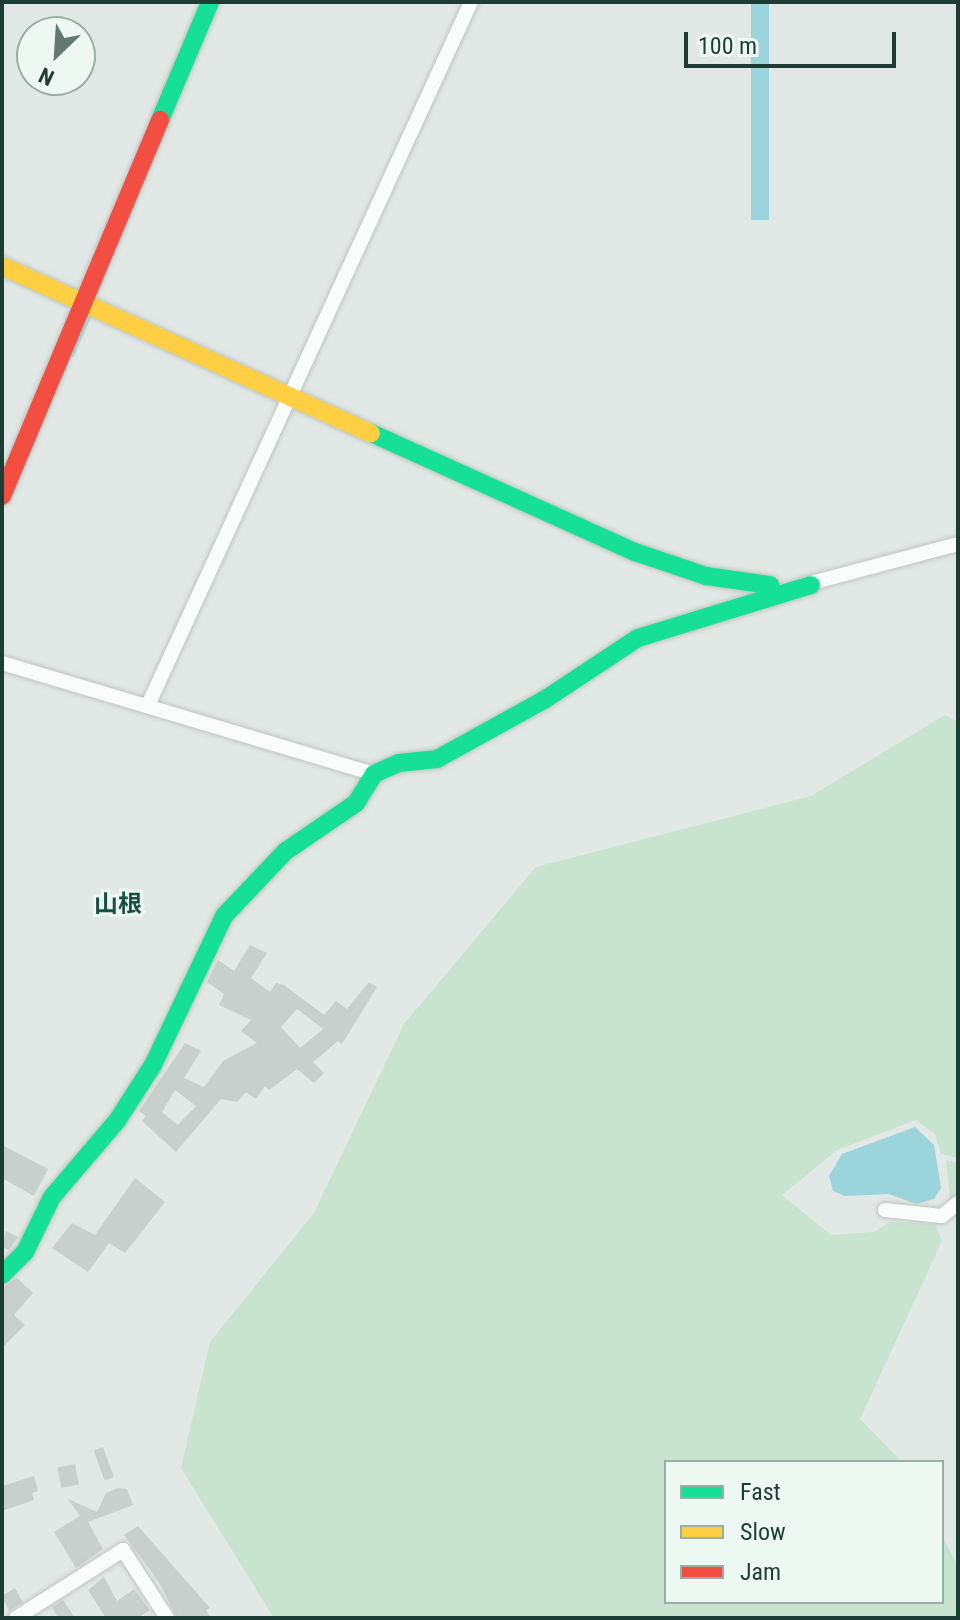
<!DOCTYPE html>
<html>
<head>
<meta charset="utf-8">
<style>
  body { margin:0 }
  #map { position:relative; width:960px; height:1620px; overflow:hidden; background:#e1e8e5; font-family:"Roboto Condensed","Noto Sans JP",sans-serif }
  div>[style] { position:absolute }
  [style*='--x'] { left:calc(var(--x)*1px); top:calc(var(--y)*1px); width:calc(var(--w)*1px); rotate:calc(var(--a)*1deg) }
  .green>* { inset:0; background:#c8e3d0 }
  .water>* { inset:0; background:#9cd4db; transform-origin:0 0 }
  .stream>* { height:4px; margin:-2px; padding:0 2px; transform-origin:2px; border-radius:2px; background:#9cd4db }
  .building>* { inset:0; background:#c8cfcc; transform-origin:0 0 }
  .roads { filter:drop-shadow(0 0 2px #bec5c2) drop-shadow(0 0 2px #bec5c2) }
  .street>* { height:14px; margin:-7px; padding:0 7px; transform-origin:7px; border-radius:7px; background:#fafcfb }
  .fast>* { height:18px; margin:-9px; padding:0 9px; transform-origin:9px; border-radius:9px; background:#16e098 }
  .slow>* { height:18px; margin:-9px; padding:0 9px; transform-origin:9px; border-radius:9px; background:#ffcf43 }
  .jam>* { height:18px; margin:-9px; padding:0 9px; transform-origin:9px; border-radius:9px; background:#f24e42 }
  span { translate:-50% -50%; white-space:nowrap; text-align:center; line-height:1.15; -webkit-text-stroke:6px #eef8f3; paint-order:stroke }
  .neighbourhood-label { font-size:24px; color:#175042; font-weight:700 }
  .frame { position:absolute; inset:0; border:4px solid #1d3d34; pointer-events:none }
  .legend { position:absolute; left:664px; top:1460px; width:280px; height:144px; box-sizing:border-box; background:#eef8f3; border:2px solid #9aada7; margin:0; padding:10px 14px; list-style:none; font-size:24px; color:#1d3d34 }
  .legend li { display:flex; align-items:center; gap:16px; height:40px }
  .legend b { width:40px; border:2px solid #9aada7 }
  .north { position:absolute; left:16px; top:16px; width:80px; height:80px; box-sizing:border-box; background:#eef8f3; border:2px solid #9aada7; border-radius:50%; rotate:205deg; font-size:22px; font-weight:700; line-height:32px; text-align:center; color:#1d3d34 }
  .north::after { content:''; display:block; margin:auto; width:28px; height:36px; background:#627972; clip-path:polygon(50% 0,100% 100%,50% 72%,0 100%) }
  .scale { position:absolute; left:684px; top:32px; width:212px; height:36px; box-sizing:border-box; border:4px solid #1d3d34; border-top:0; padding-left:10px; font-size:24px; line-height:28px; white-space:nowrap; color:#1d3d34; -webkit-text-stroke:6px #eef8f3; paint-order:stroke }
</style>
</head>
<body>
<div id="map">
  <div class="green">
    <div style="clip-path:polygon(945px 715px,958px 722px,958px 1158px,941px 1154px,935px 1134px,916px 1120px,837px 1150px,782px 1195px,831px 1235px,874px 1232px,890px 1222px,935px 1224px,942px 1241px,860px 1419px,902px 1462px,666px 1462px,666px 1602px,942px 1602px,942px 1536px,958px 1566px,958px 1618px,274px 1618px,181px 1468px,210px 1342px,314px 1213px,404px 1024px,536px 867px,811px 796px)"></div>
    <div style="clip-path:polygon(946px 1160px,958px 1163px,958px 1192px,951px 1204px)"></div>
  </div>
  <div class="water">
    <div style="left:751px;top:2px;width:18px;height:218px"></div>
    <div style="clip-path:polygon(915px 1127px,934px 1145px,941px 1188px,934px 1199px,916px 1204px,889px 1194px,845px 1196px,833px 1191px,829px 1176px,842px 1154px)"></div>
  </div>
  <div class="stream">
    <div style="--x:72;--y:355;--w:45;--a:-66.3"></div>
  </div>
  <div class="building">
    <div style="clip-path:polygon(evenodd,250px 945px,267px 953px,251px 978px,270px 992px,276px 983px,284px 985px,324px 1015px,336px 1001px,347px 1009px,369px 982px,377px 987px,342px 1044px,338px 1041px,313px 1062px,324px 1073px,314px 1083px,297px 1069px,269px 1090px,265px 1086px,256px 1099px,246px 1092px,237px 1102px,221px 1099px,176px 1152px,142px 1121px,146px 1116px,139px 1111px,185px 1043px,201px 1051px,184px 1078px,204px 1087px,223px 1061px,257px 1043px,241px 1031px,251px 1020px,219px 1005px,224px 994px,207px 982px,218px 960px,234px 971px,250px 945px,297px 1009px,323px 1029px,300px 1048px,281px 1027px,297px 1009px,250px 945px,175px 1090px,196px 1106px,178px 1125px,162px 1112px,175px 1090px)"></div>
    <div style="clip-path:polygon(2px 1145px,48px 1169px,34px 1196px,2px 1178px)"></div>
    <div style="clip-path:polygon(135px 1178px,165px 1202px,125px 1253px,109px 1243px,88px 1272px,52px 1248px,72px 1223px,95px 1235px)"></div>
    <div style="clip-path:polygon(6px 1231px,18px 1237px,9px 1250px,2px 1247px)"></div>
    <div style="clip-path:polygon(17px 1278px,33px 1293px,14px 1315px,25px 1325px,2px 1348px,2px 1288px)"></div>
    <div style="left:103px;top:1447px;width:32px;height:10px;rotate:70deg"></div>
    <div style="left:75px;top:1464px;width:21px;height:18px;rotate:79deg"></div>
    <div style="clip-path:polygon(34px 1476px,38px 1491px,32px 1493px,34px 1500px,2px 1511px,2px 1486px)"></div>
    <div style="clip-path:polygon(118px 1488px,127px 1489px,133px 1505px,88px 1522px,103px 1549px,76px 1568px,54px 1532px,80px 1516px,68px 1499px,97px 1512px,106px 1493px)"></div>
    <div style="clip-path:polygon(138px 1526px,210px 1608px,206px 1610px,211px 1618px,177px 1618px,159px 1582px,124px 1535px)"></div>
    <div style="clip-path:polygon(104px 1577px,117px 1601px,134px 1589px,150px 1610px,138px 1618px,106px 1618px,88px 1590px)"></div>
    <div style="clip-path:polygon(15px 1588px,23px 1602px,9px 1611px,2px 1596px)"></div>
    <div style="clip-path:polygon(63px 1600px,75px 1618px,58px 1618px,52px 1607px)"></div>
  </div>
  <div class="roads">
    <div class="street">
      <div style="--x:804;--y:585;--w:159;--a:-14.9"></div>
      <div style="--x:2;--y:663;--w:388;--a:16.6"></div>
      <div style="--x:149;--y:703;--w:771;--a:-65.33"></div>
      <div style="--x:885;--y:1210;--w:57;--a:6"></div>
      <div style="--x:942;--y:1216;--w:21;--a:-39"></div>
      <div style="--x:16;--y:1618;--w:127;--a:-32.4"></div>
      <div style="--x:123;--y:1550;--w:81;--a:57.1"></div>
    </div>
    <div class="fast">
      <div style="--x:160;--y:120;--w:128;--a:-67"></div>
      <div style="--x:371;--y:433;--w:290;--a:24.3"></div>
      <div style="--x:635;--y:552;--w:75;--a:18.7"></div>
      <div style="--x:706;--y:576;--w:65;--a:8"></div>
      <div style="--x:2;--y:1275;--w:33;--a:-45"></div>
      <div style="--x:25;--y:1252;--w:61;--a:-63.9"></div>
      <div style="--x:52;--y:1197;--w:100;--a:-49.5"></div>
      <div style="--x:117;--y:1121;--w:67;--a:-57.3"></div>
      <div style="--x:153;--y:1065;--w:165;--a:-64.5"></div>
      <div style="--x:224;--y:916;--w:90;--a:-46.4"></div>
      <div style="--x:286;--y:851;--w:85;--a:-34.4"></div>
      <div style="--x:356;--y:803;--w:34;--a:-58"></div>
      <div style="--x:374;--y:774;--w:27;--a:-24"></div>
      <div style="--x:399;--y:763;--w:38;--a:-6"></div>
      <div style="--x:437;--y:759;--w:122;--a:-28.9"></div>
      <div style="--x:544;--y:700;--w:113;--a:-33.4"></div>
      <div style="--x:638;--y:638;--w:181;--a:-17"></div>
    </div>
    <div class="slow">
      <div style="--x:2;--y:266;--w:405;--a:24.4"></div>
    </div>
    <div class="jam">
      <div style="--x:2;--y:496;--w:408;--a:-67.2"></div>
    </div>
  </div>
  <div class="neighbourhood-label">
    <span style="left:118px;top:905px">山根</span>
  </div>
  <div class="frame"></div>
  <ul class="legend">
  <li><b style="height:10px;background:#16e098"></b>Fast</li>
  <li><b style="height:10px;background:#ffcf43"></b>Slow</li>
  <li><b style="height:10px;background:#f24e42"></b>Jam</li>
  </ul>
  <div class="north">N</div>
  <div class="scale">100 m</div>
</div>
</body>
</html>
